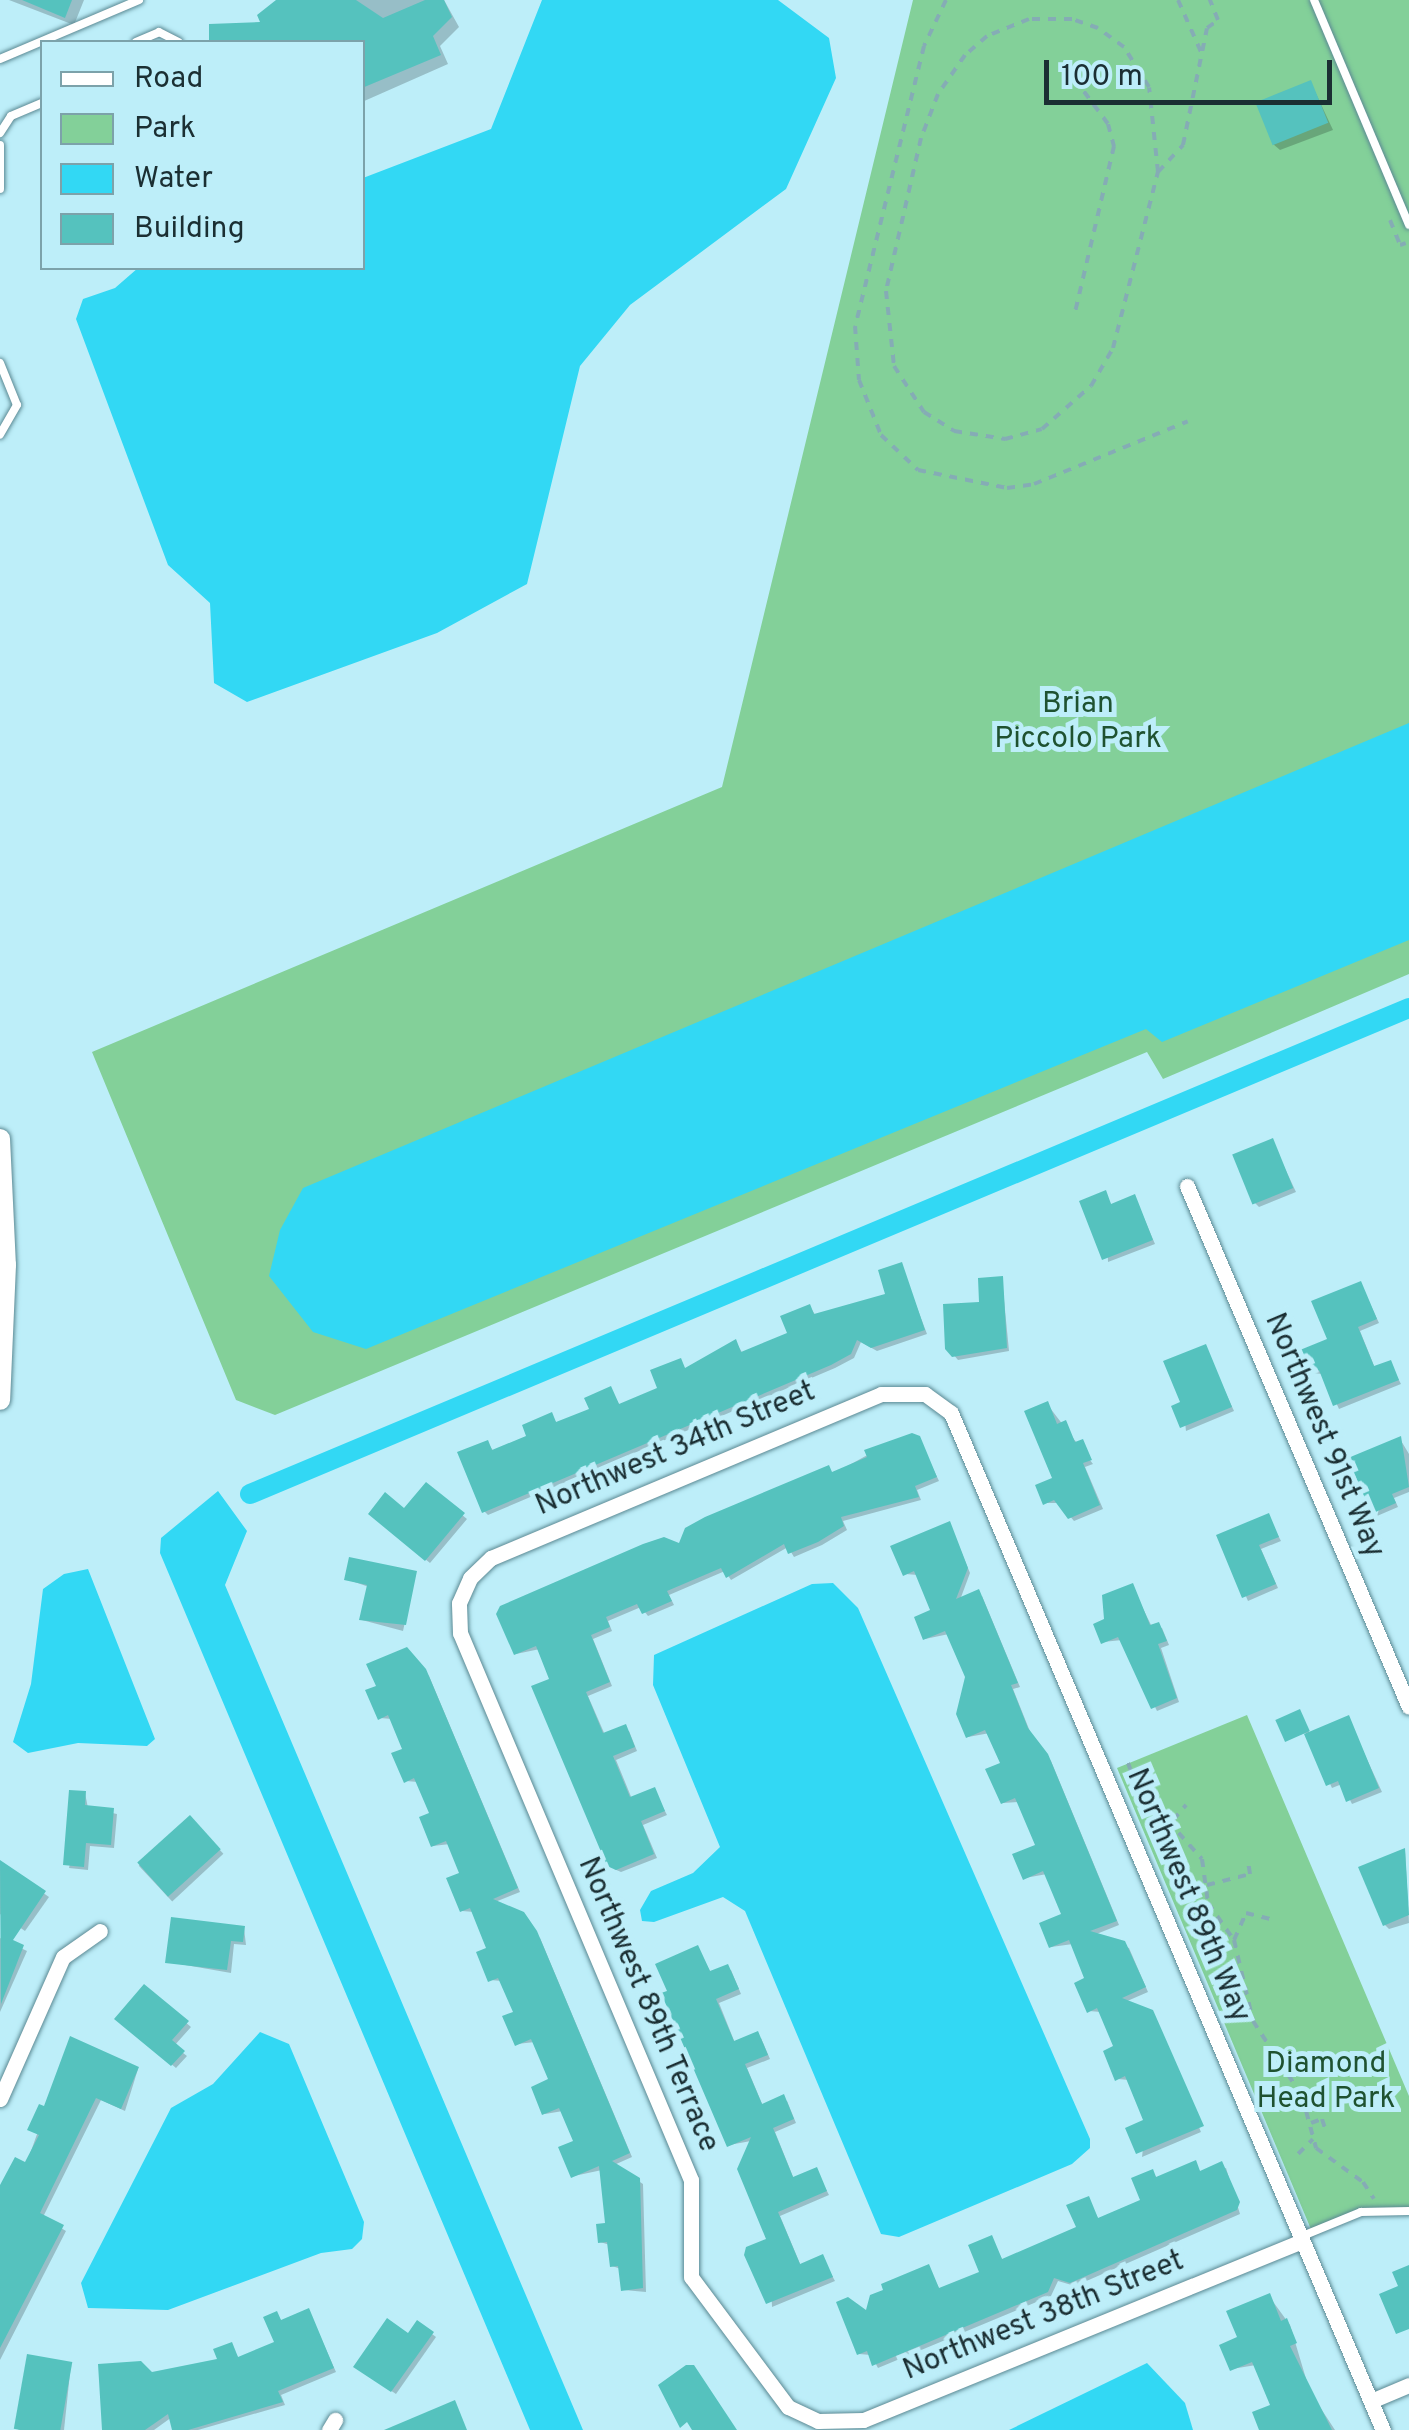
<!DOCTYPE html>
<html>
<head>
<meta charset="utf-8">
<style>
  body { margin:0 }
  #map { position:relative; width:1409px; height:2430px; overflow:hidden; background:#bdeef9; font-family:Overpass,sans-serif }
  div>[style] { position:absolute }
  [style*='--x'] { left:calc(var(--x)*1px); top:calc(var(--y)*1px); width:calc(var(--w)*1px); rotate:calc(var(--a)*1deg) }
  .green>* { inset:0; background:#83d099 }
  .water>* { inset:0; background:#32d8f4 }
  .shadow>* { inset:0; background:#0003; transform-origin:0 0 }
  .canal>* { height:20px; margin:-10px; padding:0 10px; transform-origin:10px; border-radius:10px; background:#32d8f4 }
  .building>* { inset:0; background:#55c2be; transform-origin:0 0 }
  .path>* { height:4px; margin-top:-2px; transform-origin:0; background:repeating-linear-gradient(90deg,#85acb5 0 8px,transparent 0 16px) }
  .roads { filter:drop-shadow(0 0 2px #5b8993) drop-shadow(0 0 2px #5b8993) }
  .service>* { height:8px; margin:-4px; padding:0 4px; transform-origin:4px; border-radius:4px; background:#fff }
  .minor>* { height:15px; margin:-7.5px; padding:0 7.5px; transform-origin:7.5px; border-radius:7.5px; background:#fff }
  .secondary>* { height:20px; margin:-10px; padding:0 10px; transform-origin:10px; border-radius:10px; background:#fff }
  span { translate:-50% -50%; white-space:nowrap; text-align:center; line-height:1.15; -webkit-text-stroke:10px #bdeef9; paint-order:stroke }
  .park-label { font-size:30px; color:#1f5230 }
  .street-label { font-size:30px; color:#1b2f33 }
  .legend { position:absolute; left:40px; top:40px; width:325px; height:230px; box-sizing:border-box; background:#bdeef9; border:2px solid #7ca2aa; margin:0; padding:12px 18px; list-style:none; font-size:30px; color:#1b2f33 }
  .legend li { display:flex; align-items:center; gap:20px; height:50px }
  .legend b { width:50px; border:2px solid #7ca2aa }
  .scale { position:absolute; left:1044px; top:60px; width:288px; height:45px; box-sizing:border-box; border:5px solid #1b2f33; border-top:0; padding-left:12px; font-size:30px; line-height:35px; white-space:nowrap; color:#1b2f33; -webkit-text-stroke:8px #bdeef9; paint-order:stroke }
</style>
</head>
<body>
<div id="map">
  <div class="green">
    <div style="clip-path:polygon(913px 0,1409px 0,1409px 974px,1163px 1079px,1147px 1052px,275px 1415px,236px 1400px,92px 1052px,722px 787px)"></div>
    <div style="clip-path:polygon(1247px 1715px,1409px 2096px,1409px 2211px,1377px 2208px,1313px 2234px,1117px 1768px)"></div>
  </div>
  <div class="water">
    <div style="clip-path:polygon(542px 0,778px 0,829px 38px,836px 78px,786px 189px,630px 305px,580px 366px,527px 584px,437px 633px,247px 702px,214px 683px,210px 603px,168px 565px,76px 319px,83px 299px,115px 288px,138px 268px,362px 268px,363px 178px,491px 129px)"></div>
    <div style="clip-path:polygon(1409px 723px,1409px 940px,1162px 1042px,1146px 1029px,366px 1349px,313px 1332px,269px 1276px,280px 1230px,303px 1188px)"></div>
    <div style="clip-path:polygon(218px 1491px,247px 1531px,225px 1585px,583px 2430px,530px 2430px,160px 1553px,161px 1538px)"></div>
    <div style="clip-path:polygon(88px 1569px,155px 1739px,147px 1746px,78px 1743px,28px 1753px,13px 1742px,31px 1684px,43px 1589px,64px 1574px)"></div>
    <div style="clip-path:polygon(833px 1583px,858px 1608px,1090px 2139px,1090px 2148px,1072px 2164px,899px 2237px,881px 2234px,745px 1911px,723px 1897px,654px 1922px,642px 1921px,640px 1910px,651px 1891px,693px 1873px,720px 1847px,653px 1685px,654px 1655px,812px 1584px)"></div>
    <div style="clip-path:polygon(260px 2032px,289px 2044px,364px 2222px,362px 2239px,352px 2249px,321px 2253px,168px 2310px,88px 2308px,81px 2283px,171px 2108px,213px 2084px)"></div>
    <div style="clip-path:polygon(1147px 2363px,1185px 2403px,1193px 2430px,1009px 2430px)"></div>
  </div>
  <div class="shadow">
    <div style="clip-path:polygon(9px 0,84px 0,74px 25px)"></div>
    <div style="clip-path:polygon(279px 0,444px 0,459px 27px,440px 46px,448px 64px,362px 102px,362px 42px,211px 42px,211px 26px,263px 24px)"></div>
    <div style="clip-path:polygon(1311px 83px,1333px 130px,1280px 150px,1273px 144px)"></div>
    <div style="clip-path:polygon(1272px 1141px,1296px 1192px,1259px 1207px,1255px 1203px)"></div>
    <div style="clip-path:polygon(1105px 1193px,1112px 1206px,1135px 1197px,1155px 1244px,1108px 1262px)"></div>
    <div style="clip-path:polygon(901px 1265px,927px 1334px,877px 1351px,861px 1342px,854px 1358px,835px 1368px,488px 1515px,484px 1511px,488px 1443px,494px 1452px,530px 1437px,551px 1415px,558px 1425px,592px 1410px,611px 1389px,620px 1406px,661px 1389px,680px 1361px,686px 1370px,736px 1342px,743px 1354px,790px 1334px,810px 1307px,816px 1316px,889px 1296px)"></div>
    <div style="clip-path:polygon(1002px 1279px,1009px 1351px,958px 1360px,948px 1348px)"></div>
    <div style="clip-path:polygon(1361px 1284px,1379px 1323px,1360px 1331px,1375px 1368px,1390px 1363px,1401px 1384px,1339px 1409px,1323px 1374px,1312px 1373px)"></div>
    <div style="clip-path:polygon(1205px 1347px,1234px 1411px,1186px 1431px,1183px 1404px)"></div>
    <div style="clip-path:polygon(1047px 1404px,1093px 1464px,1085px 1467px,1103px 1509px,1074px 1521px,1059px 1503px,1045px 1503px,1055px 1479px)"></div>
    <div style="clip-path:polygon(919px 1439px,939px 1481px,917px 1490px,921px 1500px,843px 1521px,847px 1530px,822px 1545px,794px 1557px,788px 1547px,731px 1580px,725px 1571px,669px 1595px,674px 1605px,648px 1616px,641px 1607px,608px 1621px,612px 1631px,593px 1639px,612px 1686px,588px 1696px,605px 1735px,629px 1731px,637px 1751px,616px 1760px,632px 1799px,654px 1790px,667px 1815px,643px 1825px,657px 1858px,621px 1872px,614px 1869px,540px 1649px,516px 1654px,680px 1546px,828px 1468px,833px 1474px,891px 1442px)"></div>
    <div style="clip-path:polygon(1400px 1439px,1409px 1454px,1409px 1492px,1394px 1498px,1398px 1507px,1377px 1516px)"></div>
    <div style="clip-path:polygon(426px 1485px,467px 1519px,430px 1563px,375px 1518px,405px 1512px)"></div>
    <div style="clip-path:polygon(1268px 1516px,1281px 1541px,1261px 1549px,1278px 1588px,1248px 1601px,1220px 1537px)"></div>
    <div style="clip-path:polygon(950px 1524px,970px 1573px,960px 1600px,982px 1596px,1020px 1687px,1013px 1689px,1031px 1734px,1051px 1761px,1119px 1925px,1094px 1935px,1129px 1948px,1148px 1992px,1125px 2002px,1151px 2012px,1201px 2132px,1142px 2157px,1146px 2122px,1129px 2080px,1118px 2079px,1117px 2048px,1101px 2012px,1089px 2011px,1087px 1980px,1073px 1944px,1051px 1947px,1065px 1916px,1047px 1874px,1025px 1878px,1038px 1846px,1019px 1802px,1003px 1803px,1003px 1764px,990px 1733px,968px 1737px,967px 1677px,949px 1634px,925px 1639px,933px 1611px,918px 1575px,905px 1574px)"></div>
    <div style="clip-path:polygon(416px 1573px,403px 1631px,362px 1620px,369px 1587px,346px 1579px)"></div>
    <div style="clip-path:polygon(1132px 1586px,1152px 1627px,1162px 1628px,1169px 1645px,1161px 1648px,1179px 1702px,1157px 1711px,1122px 1640px,1103px 1642px,1106px 1621px)"></div>
    <div style="clip-path:polygon(407px 1650px,429px 1676px,520px 1892px,495px 1902px,540px 1938px,632px 2157px,614px 2165px,643px 2184px,646px 2292px,624px 2290px,621px 2269px,612px 2266px,610px 2245px,600px 2242px,608px 2225px,602px 2170px,574px 2176px,576px 2143px,563px 2111px,545px 2114px,551px 2081px,535px 2042px,517px 2044px,516px 2013px,502px 1981px,490px 1980px,489px 1950px,474px 1912px,462px 1911px,462px 1874px,450px 1844px,433px 1846px,432px 1815px,418px 1782px,406px 1781px,405px 1750px,392px 1719px,380px 1718px,379px 1687px)"></div>
    <div style="clip-path:polygon(1301px 1713px,1310px 1734px,1348px 1718px,1382px 1792px,1352px 1804px,1342px 1784px,1332px 1788px,1306px 1733px,1286px 1739px)"></div>
    <div style="clip-path:polygon(85px 1793px,88px 1808px,117px 1814px,114px 1848px,90px 1846px,88px 1870px,69px 1868px)"></div>
    <div style="left:190px;top:1818px;width:49px;height:70px;rotate:47deg"></div>
    <div style="clip-path:polygon(1405px 1851px,1409px 1923px,1389px 1929px,1385px 1925px)"></div>
    <div style="clip-path:polygon(0 1863px,49px 1897px,25px 1931px,0 1914px)"></div>
    <div style="clip-path:polygon(244px 1928px,246px 1945px,234px 1944px,231px 1973px,168px 1962px)"></div>
    <div style="clip-path:polygon(0 1938px,27px 1951px,0 2012px)"></div>
    <div style="clip-path:polygon(698px 1948px,711px 1973px,731px 1970px,741px 1994px,719px 2003px,735px 2043px,761px 2038px,770px 2059px,747px 2068px,763px 2106px,787px 2101px,796px 2123px,775px 2132px,794px 2179px,816px 2170px,829px 2195px,780px 2216px,801px 2266px,822px 2257px,835px 2281px,772px 2307px,769px 2240px,751px 2141px,729px 2145px,670px 1992px)"></div>
    <div style="clip-path:polygon(144px 1987px,191px 2027px,174px 2046px,187px 2056px,176px 2068px,118px 2019px)"></div>
    <div style="clip-path:polygon(138px 2069px,125px 2111px,101px 2100px,43px 2217px,66px 2231px,0 2360px,0 2191px,26px 2165px,46px 2109px)"></div>
    <div style="clip-path:polygon(1195px 2163px,1201px 2173px,1226px 2168px,1240px 2214px,1075px 2286px,1058px 2281px,1051px 2296px,878px 2368px,871px 2355px,859px 2354px,867px 2314px,928px 2267px,940px 2290px,982px 2273px,991px 2238px,1003px 2261px,1079px 2229px,1088px 2199px,1099px 2220px,1143px 2201px,1152px 2172px,1158px 2179px)"></div>
    <div style="clip-path:polygon(1269px 2296px,1290px 2325px,1310px 2392px,1335px 2430px,1262px 2430px,1273px 2406px,1256px 2365px,1232px 2369px,1240px 2339px)"></div>
    <div style="clip-path:polygon(309px 2311px,336px 2372px,281px 2395px,285px 2405px,198px 2430px,174px 2430px,172px 2417px,154px 2430px,104px 2430px,151px 2375px,220px 2361px,231px 2345px,239px 2359px,277px 2344px,277px 2314px,282px 2322px)"></div>
    <div style="clip-path:polygon(432px 2334px,436px 2337px,396px 2394px,360px 2370px,408px 2337px)"></div>
    <div style="clip-path:polygon(71px 2364px,64px 2430px,19px 2430px,17px 2428px)"></div>
  </div>
  <div class="canal">
    <div style="--x:250;--y:1494;--w:1257;--a:-22.75"></div>
  </div>
  <div class="building">
    <div style="clip-path:polygon(22px 0,72px 0,65px 18px)"></div>
    <div style="clip-path:polygon(276px 0,356px 0,383px 18px,425px 0,444px 0,452px 17px,433px 36px,441px 55px,362px 88px,362px 42px,209px 42px,209px 24px,260px 22px,257px 15px)"></div>
    <div style="left:1311px;top:80px;width:46px;height:60px;rotate:68deg"></div>
    <div style="left:1273px;top:1138px;width:54px;height:44px;rotate:68deg"></div>
    <div style="clip-path:polygon(1106px 1190px,1111px 1204px,1135px 1194px,1153px 1240px,1102px 1260px,1079px 1201px)"></div>
    <div style="clip-path:polygon(902px 1262px,925px 1330px,871px 1348px,857px 1340px,851px 1354px,831px 1365px,482px 1513px,457px 1452px,488px 1440px,492px 1450px,526px 1436px,522px 1425px,552px 1412px,556px 1422px,589px 1409px,584px 1398px,611px 1386px,619px 1404px,657px 1388px,650px 1370px,681px 1358px,685px 1368px,736px 1339px,741px 1352px,787px 1333px,780px 1316px,810px 1304px,814px 1314px,885px 1294px,878px 1270px)"></div>
    <div style="clip-path:polygon(1003px 1276px,1007px 1348px,952px 1357px,945px 1349px,943px 1304px,979px 1302px,978px 1278px)"></div>
    <div style="clip-path:polygon(1361px 1281px,1377px 1319px,1358px 1327px,1374px 1366px,1391px 1360px,1399px 1380px,1333px 1406px,1319px 1370px,1310px 1374px,1300px 1350px,1327px 1339px,1311px 1301px)"></div>
    <div style="clip-path:polygon(1206px 1344px,1232px 1407px,1180px 1428px,1171px 1406px,1180px 1402px,1163px 1361px)"></div>
    <div style="clip-path:polygon(1048px 1401px,1057px 1424px,1066px 1420px,1075px 1442px,1083px 1439px,1092px 1460px,1083px 1463px,1100px 1505px,1068px 1519px,1054px 1500px,1043px 1505px,1035px 1485px,1052px 1478px,1024px 1411px)"></div>
    <div style="clip-path:polygon(912px 1433px,920px 1436px,937px 1477px,915px 1486px,919px 1497px,841px 1517px,844px 1526px,818px 1542px,788px 1554px,784px 1544px,726px 1578px,721px 1568px,667px 1591px,672px 1601px,642px 1614px,637px 1604px,606px 1617px,610px 1627px,591px 1635px,610px 1682px,586px 1692px,603px 1733px,626px 1724px,635px 1747px,613px 1756px,630px 1797px,655px 1787px,665px 1811px,641px 1821px,654px 1854px,616px 1870px,607px 1866px,531px 1686px,549px 1679px,536px 1646px,514px 1655px,496px 1614px,500px 1606px,643px 1544px,664px 1537px,679px 1543px,685px 1528px,705px 1517px,829px 1465px,832px 1472px,867px 1457px,864px 1450px)"></div>
    <div style="clip-path:polygon(1401px 1436px,1409px 1487px,1392px 1494px,1396px 1503px,1371px 1514px,1348px 1458px)"></div>
    <div style="clip-path:polygon(426px 1482px,465px 1513px,425px 1561px,368px 1514px,385px 1492px,404px 1508px)"></div>
    <div style="clip-path:polygon(1269px 1513px,1279px 1537px,1259px 1545px,1276px 1584px,1242px 1598px,1216px 1535px)"></div>
    <div style="clip-path:polygon(950px 1521px,968px 1568px,956px 1599px,979px 1589px,1018px 1683px,1011px 1685px,1028px 1728px,1048px 1754px,1117px 1921px,1090px 1931px,1125px 1941px,1146px 1987px,1122px 1998px,1153px 2010px,1204px 2126px,1136px 2154px,1125px 2128px,1143px 2120px,1125px 2076px,1115px 2081px,1103px 2051px,1113px 2046px,1097px 2008px,1087px 2013px,1074px 1983px,1084px 1978px,1069px 1940px,1049px 1948px,1039px 1923px,1061px 1914px,1043px 1871px,1023px 1880px,1012px 1854px,1035px 1845px,1015px 1798px,1001px 1804px,985px 1769px,1000px 1763px,985px 1730px,966px 1738px,956px 1714px,965px 1677px,945px 1631px,923px 1640px,914px 1617px,930px 1610px,914px 1571px,903px 1576px,890px 1546px)"></div>
    <div style="clip-path:polygon(349px 1557px,417px 1571px,406px 1625px,359px 1620px,367px 1585px,344px 1580px)"></div>
    <div style="clip-path:polygon(1133px 1583px,1150px 1625px,1159px 1622px,1167px 1641px,1158px 1644px,1177px 1698px,1151px 1709px,1118px 1637px,1101px 1644px,1093px 1624px,1104px 1619px,1102px 1595px)"></div>
    <div style="clip-path:polygon(407px 1647px,426px 1669px,518px 1888px,493px 1899px,524px 1912px,537px 1931px,630px 2153px,612px 2161px,640px 2178px,643px 2288px,621px 2291px,618px 2266px,610px 2267px,607px 2242px,598px 2243px,596px 2224px,605px 2223px,599px 2166px,571px 2178px,558px 2147px,573px 2141px,559px 2108px,542px 2115px,531px 2087px,548px 2079px,531px 2039px,515px 2046px,502px 2016px,513px 2012px,498px 1978px,488px 1982px,476px 1952px,486px 1948px,470px 1908px,460px 1912px,446px 1878px,459px 1873px,446px 1841px,431px 1847px,419px 1817px,429px 1813px,414px 1778px,404px 1783px,391px 1753px,402px 1749px,388px 1715px,378px 1720px,365px 1690px,376px 1686px,366px 1664px)"></div>
    <div style="left:1300px;top:1709px;width:24px;height:27px;rotate:66deg"></div>
    <div style="clip-path:polygon(1349px 1715px,1379px 1788px,1346px 1802px,1338px 1781px,1326px 1786px,1304px 1734px)"></div>
    <div style="clip-path:polygon(69px 1790px,86px 1791px,85px 1805px,114px 1808px,111px 1845px,86px 1843px,84px 1867px,63px 1865px)"></div>
    <div style="left:190px;top:1815px;width:46px;height:71px;rotate:48deg"></div>
    <div style="clip-path:polygon(1405px 1848px,1409px 1915px,1383px 1926px,1358px 1867px)"></div>
    <div style="clip-path:polygon(0 1860px,46px 1891px,13px 1940px,24px 1945px,1px 2004px)"></div>
    <div style="clip-path:polygon(171px 1917px,245px 1926px,243px 1942px,231px 1941px,227px 1970px,165px 1963px)"></div>
    <div style="clip-path:polygon(698px 1945px,710px 1971px,728px 1964px,739px 1989px,716px 1999px,734px 2041px,758px 2031px,768px 2055px,745px 2064px,762px 2104px,784px 2094px,794px 2119px,773px 2128px,793px 2177px,817px 2167px,827px 2191px,778px 2212px,800px 2264px,823px 2254px,833px 2277px,766px 2304px,744px 2255px,746px 2247px,766px 2239px,737px 2169px,751px 2137px,727px 2147px,661px 1993px,667px 1991px,655px 1964px)"></div>
    <div style="clip-path:polygon(144px 1984px,189px 2021px,172px 2040px,185px 2051px,171px 2066px,114px 2019px)"></div>
    <div style="clip-path:polygon(70px 2036px,139px 2067px,121px 2109px,96px 2098px,40px 2213px,64px 2225px,0 2348px,0 2185px,15px 2157px,25px 2162px,39px 2135px,27px 2130px,39px 2104px,44px 2106px)"></div>
    <div style="clip-path:polygon(1196px 2160px,1200px 2171px,1222px 2161px,1240px 2202px,1237px 2210px,1070px 2283px,1054px 2278px,1048px 2292px,872px 2366px,867px 2351px,857px 2355px,836px 2302px,848px 2297px,866px 2310px,870px 2295px,883px 2290px,881px 2284px,929px 2264px,939px 2288px,979px 2272px,968px 2245px,992px 2235px,1002px 2259px,1076px 2227px,1066px 2205px,1089px 2196px,1098px 2218px,1140px 2200px,1131px 2178px,1153px 2169px,1156px 2177px)"></div>
    <div style="clip-path:polygon(1409px 2265px,1409px 2329px,1396px 2334px,1379px 2294px,1398px 2286px,1392px 2272px)"></div>
    <div style="clip-path:polygon(1270px 2293px,1281px 2321px,1287px 2318px,1297px 2343px,1290px 2346px,1332px 2430px,1259px 2430px,1252px 2412px,1270px 2405px,1252px 2362px,1230px 2371px,1219px 2345px,1237px 2337px,1226px 2311px)"></div>
    <div style="clip-path:polygon(309px 2308px,334px 2368px,278px 2391px,283px 2402px,188px 2430px,172px 2430px,168px 2414px,145px 2430px,102px 2430px,98px 2364px,141px 2361px,152px 2372px,217px 2359px,213px 2349px,232px 2342px,238px 2357px,274px 2342px,263px 2317px,277px 2311px,281px 2320px)"></div>
    <div style="clip-path:polygon(387px 2318px,408px 2333px,417px 2320px,434px 2332px,391px 2392px,353px 2367px)"></div>
    <div style="left:27px;top:2354px;width:46px;height:76px;rotate:10deg"></div>
    <div style="clip-path:polygon(686px 2365px,694px 2365px,737px 2430px,692px 2430px,687px 2422px,680px 2428px,658px 2385px)"></div>
    <div style="clip-path:polygon(455px 2400px,467px 2430px,384px 2430px)"></div>
  </div>
  <div class="path">
    <div style="--x:946;--y:0;--w:51;--a:115.6"></div>
    <div style="--x:924;--y:46;--w:288;--a:103.8"></div>
    <div style="--x:855;--y:326;--w:54;--a:85.8"></div>
    <div style="--x:859;--y:380;--w:59;--a:68.2"></div>
    <div style="--x:881;--y:435;--w:51;--a:43.4"></div>
    <div style="--x:918;--y:470;--w:91;--a:11.4"></div>
    <div style="--x:1007;--y:488;--w:27;--a:-8"></div>
    <div style="--x:1034;--y:484;--w:166;--a:-22.2"></div>
    <div style="--x:1178;--y:0;--w:57;--a:66.1"></div>
    <div style="--x:1065;--y:66;--w:72;--a:53.4"></div>
    <div style="--x:1108;--y:124;--w:23;--a:75"></div>
    <div style="--x:1114;--y:146;--w:175;--a:103.2"></div>
    <div style="--x:1158;--y:172;--w:85;--a:-96"></div>
    <div style="--x:1149;--y:87;--w:47;--a:-122"></div>
    <div style="--x:1124;--y:47;--w:32;--a:-144"></div>
    <div style="--x:1098;--y:28;--w:28;--a:-161"></div>
    <div style="--x:1072;--y:19;--w:43;--a:180"></div>
    <div style="--x:1029;--y:19;--w:45;--a:158"></div>
    <div style="--x:987;--y:36;--w:29;--a:139"></div>
    <div style="--x:965;--y:55;--w:47;--a:124.7"></div>
    <div style="--x:938;--y:94;--w:47;--a:111.1"></div>
    <div style="--x:921;--y:138;--w:157;--a:102.9"></div>
    <div style="--x:886;--y:291;--w:75;--a:83.9"></div>
    <div style="--x:894;--y:366;--w:55;--a:56.9"></div>
    <div style="--x:924;--y:412;--w:36;--a:32"></div>
    <div style="--x:954;--y:431;--w:52;--a:8.9"></div>
    <div style="--x:1005;--y:439;--w:38;--a:-15"></div>
    <div style="--x:1042;--y:429;--w:65;--a:-41.3"></div>
    <div style="--x:1091;--y:386;--w:44;--a:-59.9"></div>
    <div style="--x:1113;--y:348;--w:182;--a:-75.7"></div>
    <div style="--x:1158;--y:172;--w:37;--a:-47"></div>
    <div style="--x:1183;--y:145;--w:119;--a:-78.4"></div>
    <div style="--x:1207;--y:28;--w:14;--a:-36"></div>
    <div style="--x:1218;--y:20;--w:22;--a:-112"></div>
    <div style="--x:1390;--y:220;--w:27;--a:68"></div>
    <div style="--x:1400;--y:245;--w:6;--a:-18"></div>
    <div style="--x:1128;--y:1763;--w:23;--a:70"></div>
    <div style="--x:1136;--y:1785;--w:99;--a:48.3"></div>
    <div style="--x:1202;--y:1859;--w:44;--a:82.2"></div>
    <div style="--x:1208;--y:1903;--w:45;--a:54.9"></div>
    <div style="--x:1234;--y:1940;--w:83;--a:76.8"></div>
    <div style="--x:1253;--y:2021;--w:90;--a:56.8"></div>
    <div style="--x:1302;--y:2096;--w:54;--a:74.9"></div>
    <div style="--x:1316;--y:2148;--w:58;--a:35.9"></div>
    <div style="--x:1363;--y:2182;--w:20;--a:57"></div>
    <div style="--x:1173;--y:1820;--w:20;--a:-49"></div>
    <div style="--x:1207;--y:1885;--w:44;--a:-14.3"></div>
    <div style="--x:1250;--y:1874;--w:13;--a:-99"></div>
    <div style="--x:1234;--y:1940;--w:30;--a:-66"></div>
    <div style="--x:1246;--y:1913;--w:25;--a:14"></div>
    <div style="--x:1311;--y:2123;--w:12;--a:-20"></div>
    <div style="--x:1322;--y:2119;--w:9;--a:72"></div>
    <div style="--x:1298;--y:2154;--w:21;--a:-45"></div>
  </div>
  <div class="roads">
    <div class="service">
      <div style="--x:1314;--y:0;--w:244;--a:67.1"></div>
      <div style="--x:136;--y:42;--w:25;--a:-23"></div>
      <div style="--x:159;--y:32;--w:22;--a:27"></div>
      <div style="--x:0;--y:59;--w:151;--a:-23"></div>
      <div style="--x:0;--y:133;--w:20;--a:-57"></div>
      <div style="--x:11;--y:116;--w:34;--a:-23"></div>
      <div style="--x:0;--y:145;--w:44;--a:90"></div>
      <div style="--x:0;--y:363;--w:45;--a:68"></div>
      <div style="--x:17;--y:405;--w:34;--a:120"></div>
      <div style="--x:1300;--y:2237;--w:66;--a:-22.3"></div>
      <div style="--x:1361;--y:2212;--w:48;--a:-1.2"></div>
    </div>
    <div class="minor">
      <div style="--x:1187;--y:1186;--w:566;--a:66.92"></div>
      <div style="--x:0;--y:2099;--w:155;--a:-66.1"></div>
      <div style="--x:63;--y:1957;--w:45;--a:-35.1"></div>
      <div style="--x:1302;--y:2241;--w:474;--a:157.8"></div>
      <div style="--x:863;--y:2420;--w:45;--a:178.7"></div>
      <div style="--x:818;--y:2421;--w:33;--a:-155"></div>
      <div style="--x:788;--y:2407;--w:162;--a:-126.7"></div>
      <div style="--x:691;--y:2277;--w:97;--a:-90"></div>
      <div style="--x:691;--y:2180;--w:594;--a:-112.89"></div>
      <div style="--x:460;--y:1633;--w:30;--a:-92"></div>
      <div style="--x:459;--y:1603;--w:27;--a:-66"></div>
      <div style="--x:470;--y:1578;--w:29;--a:-44"></div>
      <div style="--x:491;--y:1558;--w:423;--a:-22.8"></div>
      <div style="--x:881;--y:1394;--w:44;--a:0"></div>
      <div style="--x:925;--y:1394;--w:32;--a:36"></div>
      <div style="--x:951;--y:1413;--w:1105;--a:66.99"></div>
      <div style="--x:1371;--y:2401;--w:41;--a:-22.8"></div>
      <div style="--x:329;--y:2430;--w:12;--a:-59"></div>
    </div>
    <div class="secondary">
      <div style="--x:0;--y:1139;--w:126;--a:87.3"></div>
      <div style="--x:6;--y:1265;--w:135;--a:92.5"></div>
    </div>
  </div>
  <div class="park-label">
    <span style="left:1078px;top:722px">Brian<br>Piccolo Park</span>
    <span style="left:1326px;top:2082px">Diamond<br>Head Park</span>
  </div>
  <div class="street-label">
    <span style="left:1323px;top:1436px;rotate:67deg">Northwest 91st Way</span>
    <span style="left:676px;top:1450px;rotate:-23deg">Northwest 34th Street</span>
    <span style="left:1187px;top:1896px;rotate:67deg">Northwest 89th Way</span>
    <span style="left:647px;top:2005px;rotate:67deg">Northwest 89th Terrace</span>
    <span style="left:1044px;top:2317px;rotate:-22deg">Northwest 38th Street</span>
  </div>
  <ul class="legend">
  <li><b style="height:12px;background:#fff"></b>Road</li>
  <li><b style="height:28px;background:#83d099"></b>Park</li>
  <li><b style="height:28px;background:#32d8f4"></b>Water</li>
  <li><b style="height:28px;background:#55c2be"></b>Building</li>
  </ul>
  <div class="scale">100 m</div>
</div>
</body>
</html>
